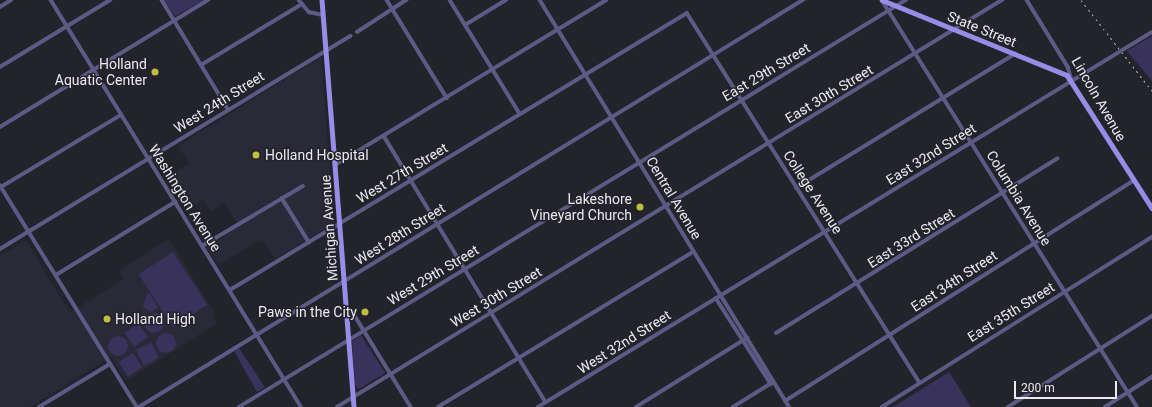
<!DOCTYPE html>
<html>
<head>
<meta charset="utf-8">
<style>
  body { margin:0 }
  #map { position:relative; width:1152px; height:407px; overflow:hidden; background:#23232b; font-family:Roboto,sans-serif }
  div>[style] { position:absolute }
  [style*='--x'] { left:calc(var(--x)*1px); top:calc(var(--y)*1px); width:calc(var(--w)*1px); rotate:calc(var(--a)*1deg) }
  .built>* { inset:0; background:#2a2937 }
  .green>* { inset:0; background:#39325c; transform-origin:0 0 }
  .round { border-radius:50% }
  .minor>* { height:3.5px; margin:-1.75px; padding:0 1.75px; transform-origin:1.75px; border-radius:1.75px; background:#5e5985 }
  .major>* { height:4.5px; margin:-2.25px; padding:0 2.25px; transform-origin:2.25px; border-radius:2.25px; background:#998ce7 }
  .rail>* { height:1px; margin-top:-0.5px; transform-origin:0; background:repeating-linear-gradient(90deg,#afafb5 0 2px,transparent 0 6px) }
  .dots>* { width:11px; height:11px; translate:-50% -50%; box-sizing:border-box; border:2px solid #23232b; border-radius:50% }
  span { translate:-50% -50%; white-space:nowrap; text-align:center; line-height:1.15; -webkit-text-stroke:3px #23232b; paint-order:stroke }
  .street-label { font-size:14px; color:#ebeaf0 }
  .poi-label { font-size:14px; color:#ebeaf0 }
  .right { translate:-100% -50%; text-align:right }
  .left { translate:0 -50%; text-align:left }
  .scale { position:absolute; left:1014px; top:381px; width:103px; height:18px; box-sizing:border-box; border:2px solid #ebeaf0; border-top:0; padding-left:5px; font-size:12px; line-height:14px; white-space:nowrap; color:#ebeaf0; -webkit-text-stroke:3px #23232b; paint-order:stroke }
</style>
</head>
<body>
<div id="map">
  <div class="built">
    <div style="clip-path:polygon(321px 57px,334px 223px,275px 259px,262px 239px,218px 265px,207px 248px,239px 226px,224px 203px,211px 211px,203px 200px,187px 210px,167px 177px,189px 164px,178px 146px)"></div>
    <div style="clip-path:polygon(169px 239px,214px 312px,212px 314px,217px 323px,126px 381px,111px 357px,30px 407px,0 407px,0 256px,26px 240px,70px 313px,123px 279px,119px 270px)"></div>
  </div>
  <div class="green">
    <div style="clip-path:polygon(164px 0,204px 0,175px 16px)"></div>
    <div style="clip-path:polygon(1152px 36px,1152px 81px,1127px 51px)"></div>
    <div style="left:173px;top:252px;width:63px;height:41px;rotate:57deg"></div>
    <div style="clip-path:polygon(149px 293px,158px 307px,152px 312px,143px 307px,146px 296px)"></div>
    <div class="round" style="left:144px;top:313px;width:20px;height:20px"></div>
    <div style="left:138px;top:323px;width:17px;height:17px;rotate:54deg"></div>
    <div class="round" style="left:156px;top:333px;width:20px;height:20px"></div>
    <div style="clip-path:polygon(361px 335px,385px 373px,359px 389px,355px 385px,352px 342px)"></div>
    <div class="round" style="left:108px;top:336px;width:20px;height:20px"></div>
    <div style="left:151px;top:342px;width:18px;height:17px;rotate:63deg"></div>
    <div style="clip-path:polygon(239px 348px,265px 387px,257px 392px,234px 351px)"></div>
    <div style="left:133px;top:353px;width:17px;height:17px;rotate:57deg"></div>
    <div style="clip-path:polygon(949px 372px,971px 407px,893px 407px)"></div>
  </div>
  <div class="minor">
    <div style="--x:51;--y:0;--w:478;--a:58.4"></div>
    <div style="--x:162;--y:0;--w:127;--a:58.8"></div>
    <div style="--x:299;--y:0;--w:16;--a:50"></div>
    <div style="--x:309;--y:12;--w:14;--a:12"></div>
    <div style="--x:387;--y:0;--w:115;--a:58.5"></div>
    <div style="--x:450;--y:0;--w:134;--a:58.4"></div>
    <div style="--x:540;--y:0;--w:477;--a:58.5"></div>
    <div style="--x:882;--y:0;--w:480;--a:57.9"></div>
    <div style="--x:1027;--y:0;--w:79;--a:58.5"></div>
    <div style="--x:1068;--y:67;--w:14;--a:73"></div>
    <div style="--x:0;--y:7;--w:13;--a:-32"></div>
    <div style="--x:465;--y:25;--w:48;--a:-31.4"></div>
    <div style="--x:357;--y:32;--w:59;--a:-33.1"></div>
    <div style="--x:201;--y:65;--w:118;--a:-31.1"></div>
    <div style="--x:0;--y:67;--w:129;--a:-31.3"></div>
    <div style="--x:0;--y:127;--w:244;--a:-31.4"></div>
    <div style="--x:384;--y:136;--w:311;--a:58.7"></div>
    <div style="--x:335;--y:165;--w:317;--a:-31.3"></div>
    <div style="--x:0;--y:185;--w:261;--a:58.3"></div>
    <div style="--x:1;--y:187;--w:140;--a:-31"></div>
    <div style="--x:796;--y:188;--w:257;--a:-31.5"></div>
    <div style="--x:282;--y:198;--w:52;--a:58.5"></div>
    <div style="--x:202;--y:246;--w:117;--a:-30.7"></div>
    <div style="--x:0;--y:249;--w:410;--a:-31.3"></div>
    <div style="--x:56;--y:275;--w:140;--a:-31.5"></div>
    <div style="--x:230;--y:290;--w:534;--a:-31.22"></div>
    <div style="--x:687;--y:13;--w:437;--a:57.8"></div>
    <div style="--x:716;--y:298;--w:102;--a:57.4"></div>
    <div style="--x:347;--y:309;--w:5;--a:22"></div>
    <div style="--x:352;--y:311;--w:113;--a:58.4"></div>
    <div style="--x:776;--y:333;--w:331;--a:-31.8"></div>
    <div style="--x:785;--y:401;--w:413;--a:-32.3"></div>
    <div style="--x:39;--y:407;--w:83;--a:-31.2"></div>
    <div style="--x:139;--y:407;--w:779;--a:-31.51"></div>
    <div style="--x:239;--y:407;--w:781;--a:-31.39"></div>
    <div style="--x:337;--y:407;--w:780;--a:-31.47"></div>
    <div style="--x:438;--y:407;--w:298;--a:-31.3"></div>
    <div style="--x:538;--y:407;--w:719;--a:-31.41"></div>
    <div style="--x:636;--y:407;--w:131;--a:-31.9"></div>
    <div style="--x:733;--y:407;--w:47;--a:-32"></div>
    <div style="--x:882;--y:407;--w:319;--a:-32.2"></div>
    <div style="--x:1008;--y:407;--w:170;--a:-32.3"></div>
    <div style="--x:1105;--y:407;--w:56;--a:-32.6"></div>
  </div>
  <div class="major">
    <div style="--x:322;--y:0;--w:408;--a:85.5"></div>
    <div style="--x:882;--y:0;--w:200;--a:22.1"></div>
    <div style="--x:1067;--y:75;--w:158;--a:57.4"></div>
  </div>
  <div class="rail">
    <div style="--x:1081;--y:0;--w:115;--a:52"></div>
  </div>
  <div class="dots">
    <div style="left:155px;top:72px;background:#bfbe41"></div>
    <div style="left:256px;top:155px;background:#bfbe41"></div>
    <div style="left:640px;top:207px;background:#bfbe41"></div>
    <div style="left:365px;top:312px;background:#bfbe41"></div>
    <div style="left:107px;top:319px;background:#bfbe41"></div>
  </div>
  <div class="street-label">
    <span style="left:982px;top:29px;rotate:22deg">State Street</span>
    <span style="left:766px;top:72px;rotate:-31deg">East 29th Street</span>
    <span style="left:829px;top:94px;rotate:-31deg">East 30th Street</span>
    <span style="left:1099px;top:99px;rotate:60deg">Lincoln Avenue</span>
    <span style="left:219px;top:102px;rotate:-32deg">West 24th Street</span>
    <span style="left:931px;top:154px;rotate:-32deg">East 32nd Street</span>
    <span style="left:402px;top:173px;rotate:-31deg">West 27th Street</span>
    <span style="left:813px;top:192px;rotate:57deg">College Avenue</span>
    <span style="left:185px;top:198px;rotate:58deg">Washington Avenue</span>
    <span style="left:674px;top:198px;rotate:59deg">Central Avenue</span>
    <span style="left:1019px;top:198px;rotate:58deg">Columbia Avenue</span>
    <span style="left:329px;top:228px;rotate:-94deg">Michigan Avenue</span>
    <span style="left:400px;top:234px;rotate:-32deg">West 28th Street</span>
    <span style="left:911px;top:238px;rotate:-32deg">East 33rd Street</span>
    <span style="left:433px;top:275px;rotate:-31deg">West 29th Street</span>
    <span style="left:954px;top:281px;rotate:-33deg">East 34th Street</span>
    <span style="left:496px;top:297px;rotate:-31deg">West 30th Street</span>
    <span style="left:1011px;top:312px;rotate:-32deg">East 35th Street</span>
    <span style="left:624px;top:342px;rotate:-32deg">West 32nd Street</span>
  </div>
  <div class="poi-label">
    <span class="right" style="left:147px;top:72px">Holland<br>Aquatic Center</span>
    <span class="left" style="left:265px;top:155px">Holland Hospital</span>
    <span class="right" style="left:632px;top:207px">Lakeshore<br>Vineyard Church</span>
    <span class="right" style="left:357px;top:312px">Paws in the City</span>
    <span class="left" style="left:115px;top:319px">Holland High</span>
  </div>
  <div class="scale">200 m</div>
</div>
</body>
</html>
